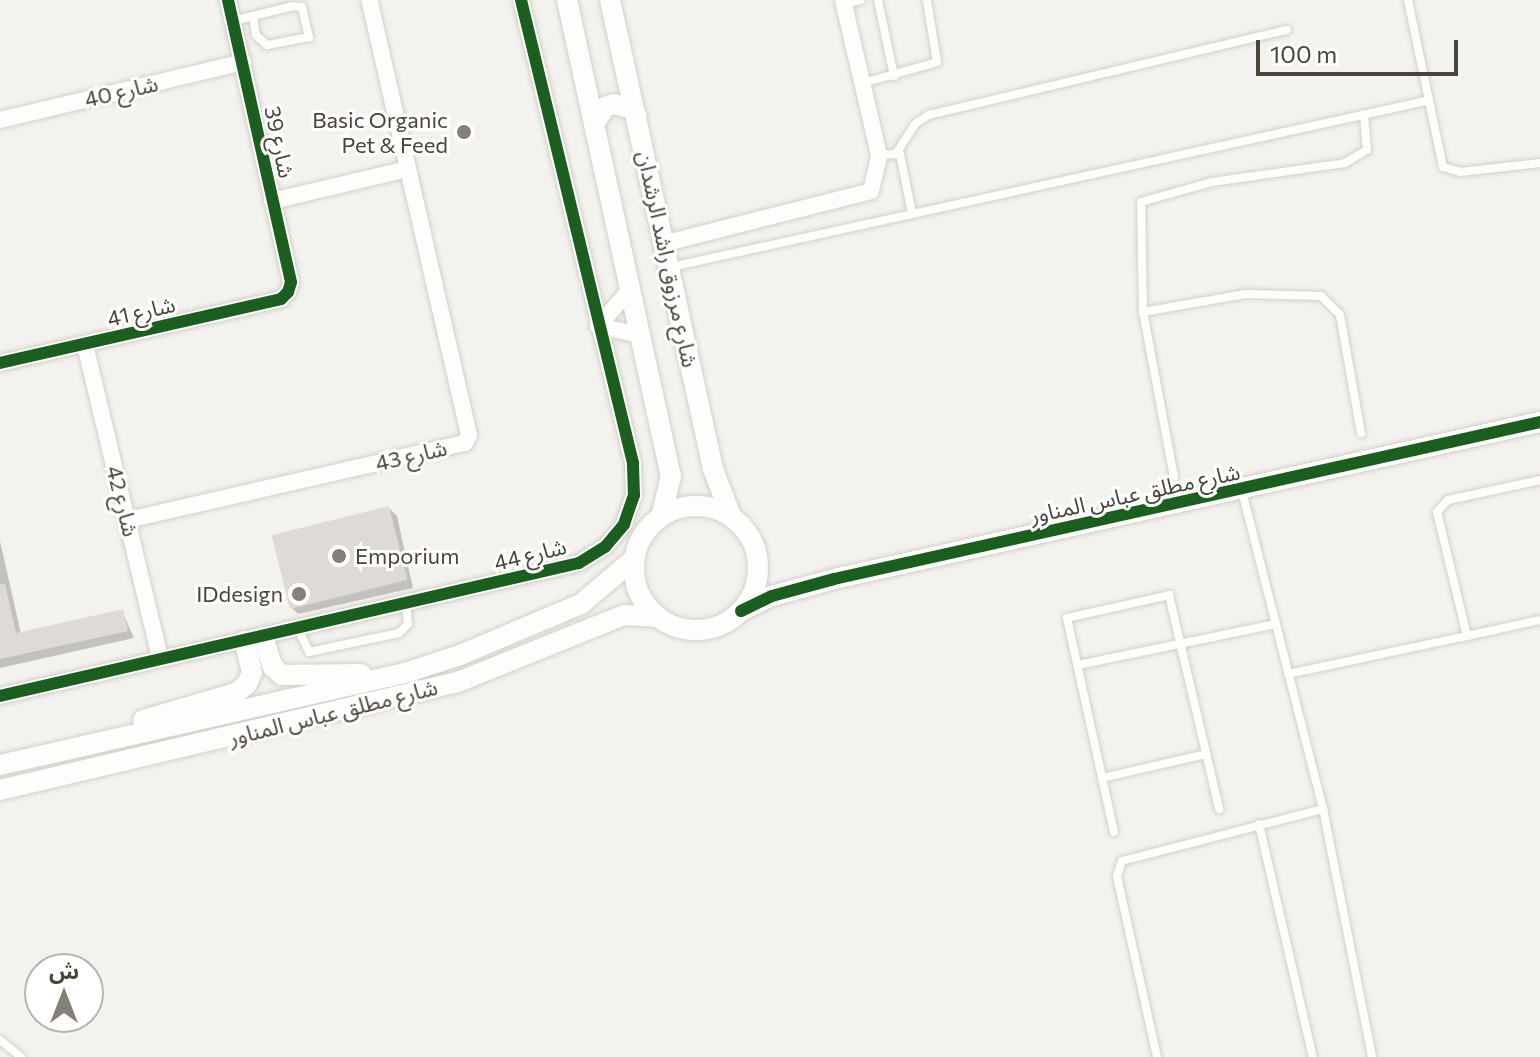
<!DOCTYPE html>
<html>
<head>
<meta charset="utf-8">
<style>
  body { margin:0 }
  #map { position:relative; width:1540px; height:1057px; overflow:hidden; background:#f4f2ee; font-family:Commissioner,"Noto Sans Arabic",sans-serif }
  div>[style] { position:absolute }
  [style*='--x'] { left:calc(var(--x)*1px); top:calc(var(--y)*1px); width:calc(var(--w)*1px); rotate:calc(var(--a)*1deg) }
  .shadow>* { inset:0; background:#0003 }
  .building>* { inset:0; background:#dedbd6; transform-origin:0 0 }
  .roads { filter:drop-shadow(0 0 2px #d2d0cb) drop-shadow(0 0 2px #d2d0cb) }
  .service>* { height:8px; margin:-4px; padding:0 4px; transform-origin:4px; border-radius:4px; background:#fdfdfc }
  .minor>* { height:16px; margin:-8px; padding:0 8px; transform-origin:8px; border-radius:8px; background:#fdfdfc }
  .tertiary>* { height:20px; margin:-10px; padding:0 10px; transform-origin:10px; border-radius:10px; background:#fdfdfc }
  .tertiary>.ring { margin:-10px; padding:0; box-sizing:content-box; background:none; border:20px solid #fdfdfc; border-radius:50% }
  .cycleway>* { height:12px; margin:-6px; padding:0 6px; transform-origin:6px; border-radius:6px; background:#1b5e20 }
  .dots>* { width:22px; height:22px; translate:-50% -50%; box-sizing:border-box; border:4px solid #fff; border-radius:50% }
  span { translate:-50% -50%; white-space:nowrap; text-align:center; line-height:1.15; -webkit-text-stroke:6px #fff; paint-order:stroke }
  .street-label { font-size:22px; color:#4b4439 }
  .poi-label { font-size:22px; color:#4b4439 }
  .right { translate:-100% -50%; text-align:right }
  .left { translate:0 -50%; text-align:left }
  .north { position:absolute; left:24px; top:953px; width:80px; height:80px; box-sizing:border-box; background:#fff; border:2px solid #b7b4b0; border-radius:50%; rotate:0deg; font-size:22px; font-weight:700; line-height:32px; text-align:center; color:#4b4439 }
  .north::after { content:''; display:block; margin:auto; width:28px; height:36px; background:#868178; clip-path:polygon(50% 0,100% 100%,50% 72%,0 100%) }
  .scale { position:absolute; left:1256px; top:40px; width:202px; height:36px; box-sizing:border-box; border:4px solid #4b4439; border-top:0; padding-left:10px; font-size:24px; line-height:28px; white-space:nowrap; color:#4b4439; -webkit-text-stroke:6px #fff; paint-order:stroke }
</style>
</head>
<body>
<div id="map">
  <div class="shadow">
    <div style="clip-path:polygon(389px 508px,397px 516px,413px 588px,298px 614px,290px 606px)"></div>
    <div style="clip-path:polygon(0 541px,21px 634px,122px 611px,134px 638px,0 668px)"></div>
  </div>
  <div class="building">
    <div style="left:389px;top:506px;width:76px;height:121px;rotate:76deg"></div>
    <div style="clip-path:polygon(0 584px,5px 584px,16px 633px,123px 609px,128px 631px,0 659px)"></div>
  </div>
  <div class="roads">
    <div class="service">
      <div style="--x:878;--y:0;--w:78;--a:78.1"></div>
      <div style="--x:1408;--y:0;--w:171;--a:78.2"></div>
      <div style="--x:1443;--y:167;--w:18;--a:16"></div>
      <div style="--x:1460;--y:172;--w:81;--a:-6.4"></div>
      <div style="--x:844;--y:4;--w:17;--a:-13"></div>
      <div style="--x:233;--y:21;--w:62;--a:-14"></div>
      <div style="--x:293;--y:6;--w:9;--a:6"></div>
      <div style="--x:302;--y:7;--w:31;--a:77"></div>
      <div style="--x:309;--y:37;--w:43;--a:169.2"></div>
      <div style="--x:267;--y:45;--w:15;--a:-138"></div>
      <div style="--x:256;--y:35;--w:19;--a:-99"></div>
      <div style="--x:863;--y:83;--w:77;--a:-15.8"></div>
      <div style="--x:937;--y:62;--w:63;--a:-99.2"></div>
      <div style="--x:897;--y:152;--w:33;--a:-57"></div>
      <div style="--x:915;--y:124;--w:17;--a:-33"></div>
      <div style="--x:929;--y:115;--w:368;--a:-13.4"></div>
      <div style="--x:879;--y:155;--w:21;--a:-3"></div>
      <div style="--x:900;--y:154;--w:60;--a:78.5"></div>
      <div style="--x:671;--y:267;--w:773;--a:-12.4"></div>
      <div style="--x:1143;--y:312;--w:104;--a:-10"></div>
      <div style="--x:1245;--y:294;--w:76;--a:1.5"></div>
      <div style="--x:1321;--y:296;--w:27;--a:45"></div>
      <div style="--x:1340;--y:315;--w:120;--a:79.9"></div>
      <div style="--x:1174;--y:477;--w:168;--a:-100.6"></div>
      <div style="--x:1143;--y:312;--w:110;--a:-91"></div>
      <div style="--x:1141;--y:202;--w:74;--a:-15.7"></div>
      <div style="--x:1212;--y:182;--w:134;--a:-8.1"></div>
      <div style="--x:1345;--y:163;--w:26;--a:-31"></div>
      <div style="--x:1367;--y:150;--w:36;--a:-95"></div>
      <div style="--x:1540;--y:480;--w:94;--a:167.7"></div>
      <div style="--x:1448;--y:500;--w:16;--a:133"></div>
      <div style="--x:1437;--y:512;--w:128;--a:76.4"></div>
      <div style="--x:1467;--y:636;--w:75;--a:-12.4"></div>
      <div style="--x:1242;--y:491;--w:328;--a:75.7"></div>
      <div style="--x:1323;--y:809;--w:253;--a:78.8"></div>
      <div style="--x:298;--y:629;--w:25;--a:64"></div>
      <div style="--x:309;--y:652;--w:92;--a:-11.9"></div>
      <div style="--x:399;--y:633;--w:13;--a:-45"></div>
      <div style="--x:408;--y:624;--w:21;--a:-95"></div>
      <div style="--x:1078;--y:665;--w:202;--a:-11.7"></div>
      <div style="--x:1288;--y:674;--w:183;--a:-12"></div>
      <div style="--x:1102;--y:778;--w:107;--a:-13"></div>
      <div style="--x:1259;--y:824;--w:239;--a:77"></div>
      <div style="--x:1114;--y:832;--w:219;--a:-102.4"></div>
      <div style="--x:1067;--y:618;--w:105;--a:-12.7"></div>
      <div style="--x:1169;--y:595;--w:220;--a:76.8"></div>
      <div style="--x:0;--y:1040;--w:27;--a:39"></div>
      <div style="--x:1157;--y:1057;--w:185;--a:-102.5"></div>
      <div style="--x:1117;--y:876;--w:16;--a:-72"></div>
      <div style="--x:1122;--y:861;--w:208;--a:-14.5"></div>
    </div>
    <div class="minor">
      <div style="--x:0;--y:120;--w:250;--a:-13.4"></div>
      <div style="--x:272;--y:201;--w:139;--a:-13.3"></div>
      <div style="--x:666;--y:243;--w:211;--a:-14.2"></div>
      <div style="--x:871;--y:191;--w:37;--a:-77"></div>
      <div style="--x:879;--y:155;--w:159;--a:-103.1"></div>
      <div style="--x:598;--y:326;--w:48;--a:-48.4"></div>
      <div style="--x:598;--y:326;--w:43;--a:12.1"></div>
      <div style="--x:85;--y:345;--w:322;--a:76.5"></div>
      <div style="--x:0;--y:363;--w:288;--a:-12.8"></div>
      <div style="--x:281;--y:299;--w:10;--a:-45"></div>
      <div style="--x:288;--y:292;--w:10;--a:-73"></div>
      <div style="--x:291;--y:282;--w:289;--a:-102.6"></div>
      <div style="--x:128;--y:520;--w:346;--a:-12.9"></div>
      <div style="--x:465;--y:443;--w:9;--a:-63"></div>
      <div style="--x:469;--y:435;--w:446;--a:-102.9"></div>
      <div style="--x:0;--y:696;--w:594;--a:-12.94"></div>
      <div style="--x:579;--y:563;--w:31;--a:-32"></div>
      <div style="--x:605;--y:547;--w:30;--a:-50"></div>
      <div style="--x:624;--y:524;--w:31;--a:-71"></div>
      <div style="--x:634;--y:495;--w:32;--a:-92"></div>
      <div style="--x:633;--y:463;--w:476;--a:-103.6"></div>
    </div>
    <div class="tertiary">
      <div style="--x:567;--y:0;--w:487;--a:77.7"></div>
      <div style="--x:671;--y:476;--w:42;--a:103.7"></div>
      <div style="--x:610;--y:0;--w:480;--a:77.6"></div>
      <div style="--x:713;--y:469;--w:50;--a:69"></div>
      <div style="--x:595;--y:123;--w:19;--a:-58"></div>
      <div style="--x:605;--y:107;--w:9;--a:-18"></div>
      <div style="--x:614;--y:104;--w:19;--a:16"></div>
      <div style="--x:632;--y:109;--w:9;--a:58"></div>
      <div class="ring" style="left:634px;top:506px;width:104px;height:104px"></div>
      <div style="--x:741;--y:611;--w:34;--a:-26"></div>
      <div style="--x:772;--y:596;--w:64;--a:-15.3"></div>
      <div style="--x:834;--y:579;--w:723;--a:-12.54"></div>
      <div style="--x:263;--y:637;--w:32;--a:72"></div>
      <div style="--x:273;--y:667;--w:12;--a:42"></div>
      <div style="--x:282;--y:675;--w:79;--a:-0.7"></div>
      <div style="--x:143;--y:720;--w:97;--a:-16.2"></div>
      <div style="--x:236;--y:693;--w:14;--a:-39"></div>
      <div style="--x:247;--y:684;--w:13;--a:-67"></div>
      <div style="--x:252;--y:672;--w:32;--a:-104"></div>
      <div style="--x:0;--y:765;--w:415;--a:-12.8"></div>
      <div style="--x:405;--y:673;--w:58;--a:-18.1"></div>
      <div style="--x:460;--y:655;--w:131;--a:-22.9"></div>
      <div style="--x:581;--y:604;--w:70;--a:-40.3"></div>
      <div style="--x:0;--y:790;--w:471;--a:-13.3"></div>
      <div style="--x:458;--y:682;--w:179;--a:-22"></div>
      <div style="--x:624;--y:615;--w:33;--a:3"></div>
    </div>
  </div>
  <div class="cycleway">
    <div style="--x:0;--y:363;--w:288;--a:-12.8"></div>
    <div style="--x:281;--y:299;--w:10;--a:-45"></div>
    <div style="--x:288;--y:292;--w:10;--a:-73"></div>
    <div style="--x:291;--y:282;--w:289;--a:-102.6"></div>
    <div style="--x:741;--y:611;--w:34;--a:-26"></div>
    <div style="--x:772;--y:596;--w:64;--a:-15.3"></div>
    <div style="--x:834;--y:579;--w:723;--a:-12.54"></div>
    <div style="--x:0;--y:696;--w:594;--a:-12.94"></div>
    <div style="--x:579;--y:563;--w:31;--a:-32"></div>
    <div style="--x:605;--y:547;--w:30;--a:-50"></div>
    <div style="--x:624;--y:524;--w:31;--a:-71"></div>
    <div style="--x:634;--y:495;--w:32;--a:-92"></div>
    <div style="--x:633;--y:463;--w:476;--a:-103.6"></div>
  </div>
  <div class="dots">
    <div style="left:464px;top:132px;background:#868178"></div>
    <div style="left:339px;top:556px;background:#868178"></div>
    <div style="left:299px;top:594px;background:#868178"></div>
  </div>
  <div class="street-label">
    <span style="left:121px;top:91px;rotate:-13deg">شارع 40</span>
    <span style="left:280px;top:142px;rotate:78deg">شارع 39</span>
    <span style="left:668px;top:259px;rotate:78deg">شارع مرزوق راشد الرشدان</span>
    <span style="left:141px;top:311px;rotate:-13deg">شارع 41</span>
    <span style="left:411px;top:455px;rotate:-13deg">شارع 43</span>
    <span style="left:1135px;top:493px;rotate:-12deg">شارع مطلق عباس المناور</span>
    <span style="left:123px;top:501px;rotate:76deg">شارع 42</span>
    <span style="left:530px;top:554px;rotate:-14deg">شارع 44</span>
    <span style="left:333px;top:712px;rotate:-14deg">شارع مطلق عباس المناور</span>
  </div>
  <div class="poi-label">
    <span class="right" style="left:448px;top:132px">Basic Organic<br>Pet &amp; Feed</span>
    <span class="left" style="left:355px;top:556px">Emporium</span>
    <span class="right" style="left:283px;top:594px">IDdesign</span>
  </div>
  <div class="north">ش</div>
  <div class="scale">100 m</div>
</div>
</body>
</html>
